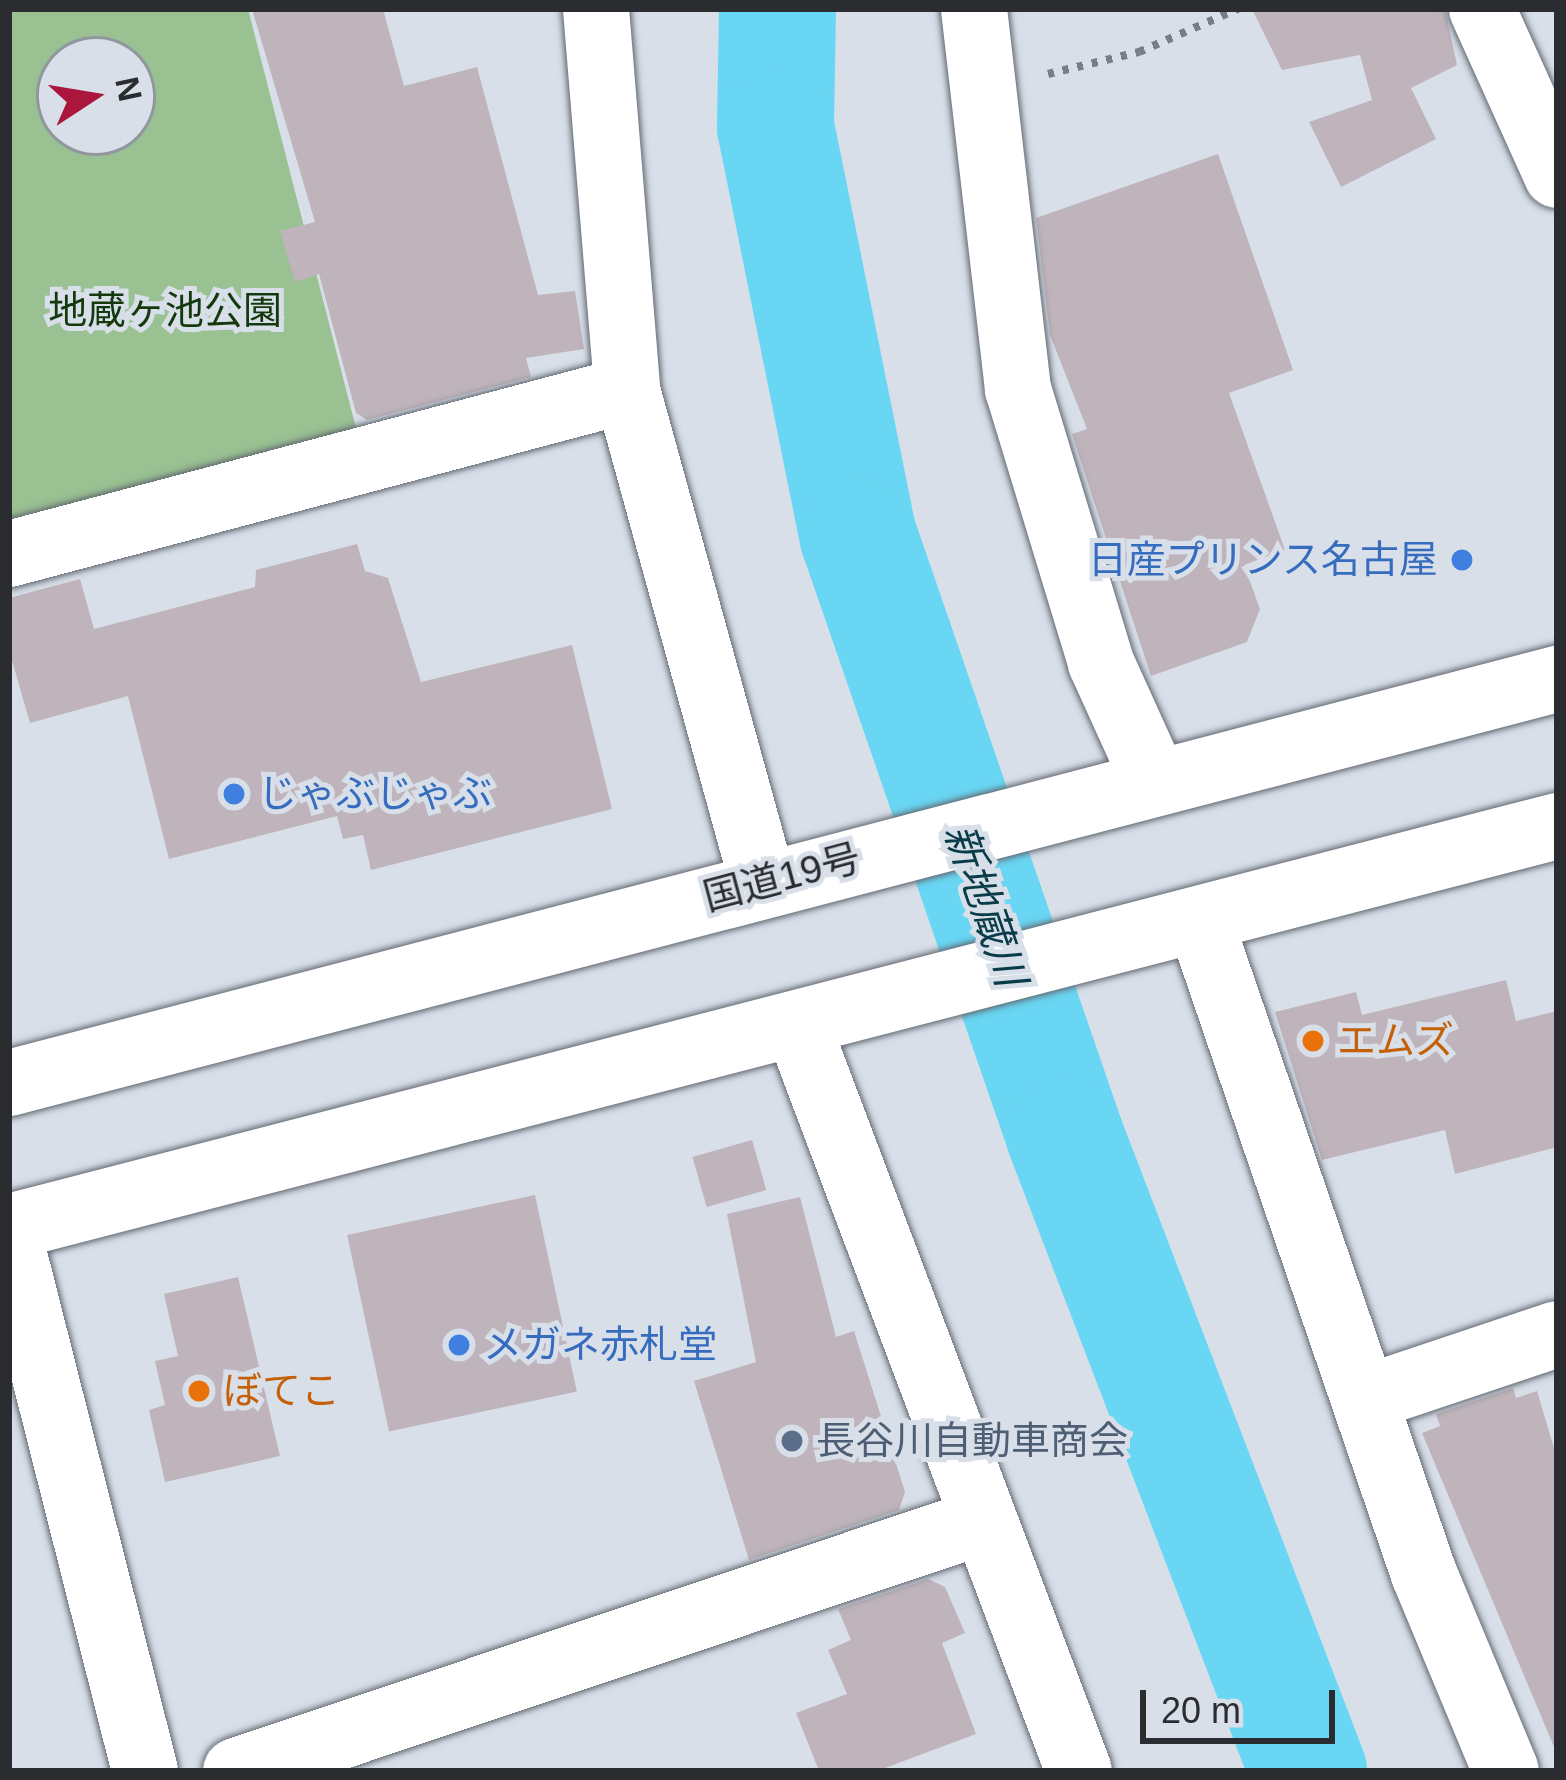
<!DOCTYPE html>
<html>
<head>
<meta charset="utf-8">
<style>
  body { margin:0 }
  #map { position:relative; width:1566px; height:1780px; overflow:hidden; background:#d8dfe9; font-family:Arial,"Noto Sans JP",sans-serif }
  div>[style] { position:absolute }
  [style*='--x'] { left:calc(var(--x)*1px); top:calc(var(--y)*1px); width:calc(var(--w)*1px); rotate:calc(var(--a)*1deg) }
  .green>* { inset:0; background:#99c191 }
  .river>* { height:117px; margin:-58.5px; padding:0 58.5px; transform-origin:58.5px; border-radius:58.5px; background:#69d6f3 }
  .building>* { inset:0; background:#bfb4bb; transform-origin:0 0 }
  .path>* { height:8px; margin-top:-4px; transform-origin:0; background:repeating-linear-gradient(90deg,#797d84 0 6px,transparent 0 15px) }
  .roads { filter:drop-shadow(0 0 3px #636972) drop-shadow(0 0 3px #636972) }
  .minor>* { height:66px; margin:-33px; padding:0 33px; transform-origin:33px; border-radius:33px; background:#fff }
  .primary>* { height:66px; margin:-33px; padding:0 33px; transform-origin:33px; border-radius:33px; background:#fff }
  .trunk>* { height:66px; margin:-33px; padding:0 33px; transform-origin:33px; border-radius:33px; background:#fff }
  .dots>* { width:33px; height:33px; translate:-50% -50%; box-sizing:border-box; border:6px solid #d8dfe9; border-radius:50% }
  span { translate:-50% -50%; white-space:nowrap; text-align:center; line-height:1.15; -webkit-text-stroke:10px #d8dfe9; paint-order:stroke }
  .park-label { font-size:39px; color:#14390d }
  .shop-label { font-size:39px; color:#366cbe }
  .right { translate:-100% -50%; text-align:right }
  .left { translate:0 -50%; text-align:left }
  .street-label { font-size:39px; color:#2a2c30 }
  .food-label { font-size:39px; color:#c56008 }
  .service-label { font-size:39px; color:#4e5e75 }
  .water-label { font-size:42px; color:#083c48; font-style:italic }
  .frame { position:absolute; inset:0; border:12px solid #2a2c30; pointer-events:none }
  .north { position:absolute; left:36px; top:36px; width:120px; height:120px; box-sizing:border-box; background:#d8dfe9; border:3px solid #92979f; border-radius:50%; rotate:78deg; font-size:33px; font-weight:700; line-height:48px; text-align:center; color:#2a2c30 }
  .north::after { content:''; display:block; margin:auto; width:42px; height:54px; background:#ab163d; clip-path:polygon(50% 0,100% 100%,50% 72%,0 100%) }
  .scale { position:absolute; left:1140px; top:1690px; width:195px; height:54px; box-sizing:border-box; border:6px solid #2a2c30; border-top:0; padding-left:15px; font-size:36px; line-height:42px; white-space:nowrap; color:#2a2c30; -webkit-text-stroke:9px #d8dfe9; paint-order:stroke }
</style>
</head>
<body>
<div id="map">
  <div class="green">
    <div style="clip-path:polygon(evenodd,9px 9px,248px 9px,357px 432px,9px 528px,9px 9px,60px 60px,132px 60px,132px 132px,60px 132px,60px 60px)"></div>
  </div>
  <div class="river">
    <div style="--x:777;--y:9;--w:117;--a:91"></div>
    <div style="--x:775;--y:126;--w:418;--a:78.6"></div>
    <div style="--x:858;--y:536;--w:636;--a:70.99"></div>
    <div style="--x:1065;--y:1137;--w:679;--a:69.03"></div>
  </div>
  <div class="building">
    <div style="clip-path:polygon(252px 9px,383px 9px,404px 86px,477px 67px,538px 295px,575px 291px,584px 349px,526px 358px,531px 377px,367px 420px,356px 413px,319px 274px,295px 282px,280px 231px,315px 222px)"></div>
    <div style="clip-path:polygon(1252px 9px,1445px 9px,1457px 65px,1411px 88px,1436px 139px,1341px 187px,1309px 122px,1372px 100px,1360px 55px,1282px 70px)"></div>
    <div style="clip-path:polygon(1218px 154px,1293px 370px,1229px 393px,1285px 550px,1244px 565px,1260px 609px,1247px 642px,1151px 676px,1072px 434px,1087px 429px,1050px 335px,1036px 218px)"></div>
    <div style="clip-path:polygon(357px 544px,365px 571px,388px 578px,421px 682px,572px 645px,612px 809px,371px 870px,363px 835px,343px 839px,337px 816px,169px 859px,128px 696px,30px 723px,9px 650px,9px 598px,80px 579px,94px 629px,255px 587px,256px 570px)"></div>
    <div style="clip-path:polygon(1506px 980px,1516px 1021px,1557px 1011px,1557px 1147px,1455px 1174px,1445px 1130px,1322px 1160px,1275px 1012px,1356px 992px,1362px 1015px)"></div>
    <div style="left:752px;top:1140px;width:52px;height:62px;rotate:74deg"></div>
    <div style="left:535px;top:1195px;width:201px;height:192px;rotate:78deg"></div>
    <div style="clip-path:polygon(800px 1197px,836px 1337px,854px 1331px,905px 1492px,899px 1510px,749px 1560px,694px 1381px,756px 1362px,727px 1214px)"></div>
    <div style="clip-path:polygon(238px 1277px,280px 1456px,165px 1482px,149px 1410px,165px 1405px,155px 1361px,178px 1356px,164px 1294px)"></div>
    <div style="clip-path:polygon(1513px 1388px,1516px 1398px,1537px 1391px,1557px 1458px,1557px 1754px,1422px 1433px,1440px 1426px,1436px 1414px)"></div>
    <div style="clip-path:polygon(928px 1579px,945px 1587px,965px 1633px,942px 1643px,976px 1734px,877px 1771px,819px 1771px,796px 1713px,847px 1694px,828px 1650px,851px 1640px,838px 1609px)"></div>
  </div>
  <div class="path">
    <div style="--x:1048;--y:74;--w:94;--a:-13.6"></div>
    <div style="--x:1139;--y:52;--w:108;--a:-23.5"></div>
  </div>
  <div class="roads">
    <div class="minor">
      <div style="--x:596;--y:9;--w:382;--a:85.3"></div>
      <div style="--x:627;--y:390;--w:511;--a:74.58"></div>
      <div style="--x:974;--y:9;--w:383;--a:83.4"></div>
      <div style="--x:1018;--y:389;--w:286;--a:73.1"></div>
      <div style="--x:1101;--y:663;--w:131;--a:65.6"></div>
      <div style="--x:9;--y:554;--w:639;--a:-14.86"></div>
      <div style="--x:1200;--y:921;--w:690;--a:71.07"></div>
      <div style="--x:1424;--y:1574;--w:213;--a:67.4"></div>
      <div style="--x:798;--y:1027;--w:795;--a:69.31"></div>
      <div style="--x:9;--y:1235;--w:553;--a:75.76"></div>
      <div style="--x:1366;--y:1398;--w:201;--a:-18.5"></div>
      <div style="--x:236;--y:1771;--w:789;--a:-18.48"></div>
    </div>
    <div class="primary">
      <div style="--x:1482;--y:9;--w:182;--a:65.7"></div>
    </div>
    <div class="trunk">
      <div style="--x:9;--y:1083;--w:1600;--a:-14.63"></div>
      <div style="--x:9;--y:1227;--w:1599;--a:-14.52"></div>
    </div>
  </div>
  <div class="dots">
    <div style="left:1462px;top:560px;background:#3f7fe0"></div>
    <div style="left:234px;top:794px;background:#3f7fe0"></div>
    <div style="left:1313px;top:1041px;background:#e8710a"></div>
    <div style="left:459px;top:1345px;background:#3f7fe0"></div>
    <div style="left:199px;top:1391px;background:#e8710a"></div>
    <div style="left:792px;top:1441px;background:#5c6f8a"></div>
  </div>
  <div class="park-label">
    <span style="left:165px;top:311px">地蔵ヶ池公園</span>
  </div>
  <div class="shop-label">
    <span class="right" style="left:1438px;top:560px">日産プリンス名古屋</span>
    <span class="left" style="left:258px;top:794px">じゃぶじゃぶ</span>
    <span class="left" style="left:483px;top:1345px">メガネ赤札堂</span>
  </div>
  <div class="street-label">
    <span style="left:782px;top:878px;rotate:-15deg">国道19号</span>
  </div>
  <div class="food-label">
    <span class="left" style="left:1337px;top:1041px">エムズ</span>
    <span class="left" style="left:223px;top:1391px">ぼてこ</span>
  </div>
  <div class="service-label">
    <span class="left" style="left:816px;top:1441px">長谷川自動車商会</span>
  </div>
  <div class="water-label">
    <span style="left:985px;top:905px;rotate:71deg">新地蔵川</span>
  </div>
  <div class="frame"></div>
  <div class="north">N</div>
  <div class="scale">20 m</div>
</div>
</body>
</html>
